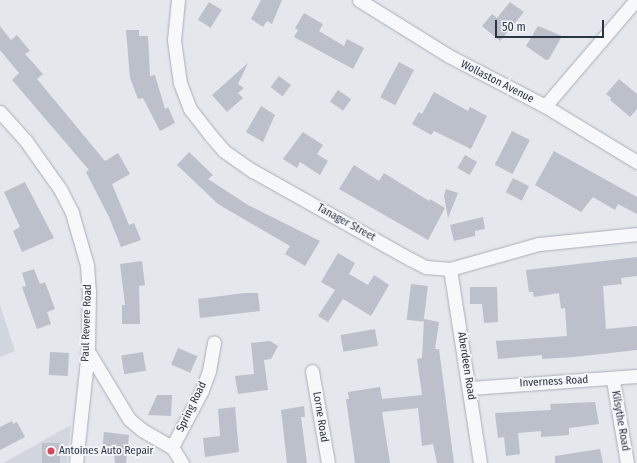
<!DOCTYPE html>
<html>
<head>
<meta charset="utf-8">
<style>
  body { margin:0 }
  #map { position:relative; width:637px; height:463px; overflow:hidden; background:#e4e7ec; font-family:"Fira Sans Condensed",sans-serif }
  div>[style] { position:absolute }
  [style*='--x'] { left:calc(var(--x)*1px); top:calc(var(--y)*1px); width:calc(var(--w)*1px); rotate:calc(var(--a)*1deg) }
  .built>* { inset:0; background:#d2d6de }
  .building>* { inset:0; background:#bbc0ca; transform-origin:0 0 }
  .roads { filter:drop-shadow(0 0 1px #a9aeb7) drop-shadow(0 0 1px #a9aeb7) }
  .minor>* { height:13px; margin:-6.5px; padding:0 6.5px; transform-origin:6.5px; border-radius:6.5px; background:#f7f8fa }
  .dots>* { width:11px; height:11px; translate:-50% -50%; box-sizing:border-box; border:2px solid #f4f6f9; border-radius:50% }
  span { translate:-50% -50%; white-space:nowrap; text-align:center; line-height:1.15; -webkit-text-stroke:3.5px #f4f6f9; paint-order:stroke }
  .street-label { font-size:11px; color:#2b3445 }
  .poi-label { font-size:11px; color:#2b3445 }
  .left { translate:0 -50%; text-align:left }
  .scale { position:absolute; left:495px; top:20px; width:109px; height:18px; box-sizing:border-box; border:2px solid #2b3445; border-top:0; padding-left:5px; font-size:12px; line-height:14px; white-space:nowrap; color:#2b3445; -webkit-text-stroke:3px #f4f6f9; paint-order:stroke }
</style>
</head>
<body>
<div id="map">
  <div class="built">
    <div style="clip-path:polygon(0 305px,15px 351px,0 357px)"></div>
    <div style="clip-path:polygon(71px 425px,67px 463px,3px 463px)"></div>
  </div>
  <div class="building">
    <div style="clip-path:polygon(261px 0,282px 0,272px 24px,267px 21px,263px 27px,251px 19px)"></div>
    <div style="left:209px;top:2px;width:15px;height:21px;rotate:32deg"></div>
    <div style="clip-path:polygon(510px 2px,524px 12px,500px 41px,482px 26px,492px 14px,497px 18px)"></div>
    <div style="clip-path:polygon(304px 13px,323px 24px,319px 31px,344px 46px,347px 39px,364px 48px,353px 69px,294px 37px,298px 30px,295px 28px)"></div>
    <div style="clip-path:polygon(0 26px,11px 40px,17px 35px,30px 51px,25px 54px,43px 74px,37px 79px,105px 161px,118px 153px,130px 174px,112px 184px,129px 225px,134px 223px,141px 240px,121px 247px,109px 217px,86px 172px,89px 170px,12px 80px,19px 73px,0 50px)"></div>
    <div style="clip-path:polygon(538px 26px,562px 36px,549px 59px,546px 60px,526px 46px)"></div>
    <div style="clip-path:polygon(126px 30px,139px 30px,139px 36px,148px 36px,150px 76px,155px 75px,165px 109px,168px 107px,175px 123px,160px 131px,143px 98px,138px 99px,130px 78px)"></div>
    <div style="left:399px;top:62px;width:17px;height:40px;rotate:28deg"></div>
    <div style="clip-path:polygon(248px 63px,238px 84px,244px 88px,238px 93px,243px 98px,227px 112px,212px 95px)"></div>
    <div style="left:279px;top:76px;width:15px;height:14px;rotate:37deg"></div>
    <div style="clip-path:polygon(619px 79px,637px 94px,637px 109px,630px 117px,610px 100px,611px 98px,606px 94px)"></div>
    <div style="left:338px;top:90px;width:16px;height:14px;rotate:35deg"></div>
    <div style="clip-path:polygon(434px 92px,468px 111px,470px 107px,487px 116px,471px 149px,434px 131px,431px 135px,412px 124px,419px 112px,422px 114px)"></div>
    <div style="clip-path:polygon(261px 106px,275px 115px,263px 142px,246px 132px)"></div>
    <div style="left:512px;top:131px;width:20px;height:38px;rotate:27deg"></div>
    <div style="clip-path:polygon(303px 132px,323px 145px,317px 154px,328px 161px,320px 175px,300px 162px,297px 168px,283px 159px)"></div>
    <div style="clip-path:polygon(554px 151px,637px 197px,637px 214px,618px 204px,615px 210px,593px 197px,581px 212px,535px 185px)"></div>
    <div style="clip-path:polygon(189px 152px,213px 175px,208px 179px,248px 205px,320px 241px,305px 266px,285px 254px,290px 246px,218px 204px,177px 165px)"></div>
    <div style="left:465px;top:155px;width:14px;height:15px;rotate:30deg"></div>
    <div style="clip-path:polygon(354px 165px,379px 181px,384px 173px,429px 201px,430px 199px,445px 208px,428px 240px,339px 189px)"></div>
    <div style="left:513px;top:178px;width:18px;height:16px;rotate:27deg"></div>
    <div style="clip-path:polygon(25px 182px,54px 238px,22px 252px,13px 231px,20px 227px,4px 192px)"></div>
    <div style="clip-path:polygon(446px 189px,458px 193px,448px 218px,444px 196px)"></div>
    <div style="clip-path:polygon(483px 217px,485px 229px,475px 231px,475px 236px,454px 241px,450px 225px)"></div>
    <div style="clip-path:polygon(338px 253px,355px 263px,349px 274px,368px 285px,374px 275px,389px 285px,371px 316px,343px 299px,328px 322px,318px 316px,335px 290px,321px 282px)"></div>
    <div style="clip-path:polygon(637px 257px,637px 276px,621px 278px,622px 284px,603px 286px,606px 329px,637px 326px,637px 350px,574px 357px,542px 359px,542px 355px,498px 359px,496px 341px,567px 336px,565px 308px,561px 309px,559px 293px,534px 297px,533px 292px,529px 292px,526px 270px)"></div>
    <div style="clip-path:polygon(142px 261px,145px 285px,139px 286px,140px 324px,122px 324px,122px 305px,125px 305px,120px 264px)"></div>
    <div style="clip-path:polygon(34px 269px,40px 284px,45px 282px,55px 309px,47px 312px,51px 324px,37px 329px,22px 287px,26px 286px,22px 273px)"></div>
    <div style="left:411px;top:284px;width:17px;height:36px;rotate:7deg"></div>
    <div style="clip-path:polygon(470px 287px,497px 287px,498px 322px,484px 323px,482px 304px,470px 304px)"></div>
    <div style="clip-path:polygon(245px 293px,258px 293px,260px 311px,200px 318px,198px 299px)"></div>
    <div style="clip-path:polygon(424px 319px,439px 322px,435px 349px,439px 349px,454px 463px,437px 463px,433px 444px,422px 446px,418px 408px,382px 412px,390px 463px,355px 463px,346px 399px,349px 399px,348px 392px,380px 387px,382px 399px,422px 395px,417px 359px,422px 358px)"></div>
    <div style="left:375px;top:329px;width:17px;height:35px;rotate:80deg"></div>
    <div style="clip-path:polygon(270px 341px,278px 346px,271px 359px,264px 360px,268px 390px,238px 394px,235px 376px,254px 374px,251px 343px)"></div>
    <div style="left:178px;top:348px;width:21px;height:18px;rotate:23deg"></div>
    <div style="left:50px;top:352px;width:19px;height:23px;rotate:3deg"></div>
    <div style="left:143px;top:352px;width:19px;height:22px;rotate:81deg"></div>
    <div style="clip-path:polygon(157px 395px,172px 395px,171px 416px,148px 415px)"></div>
    <div style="clip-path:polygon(595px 402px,599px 424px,569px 428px,569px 435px,541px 437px,541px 431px,518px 433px,520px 454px,506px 456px,504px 437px,498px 438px,495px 413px,551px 410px,550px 404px)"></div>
    <div style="clip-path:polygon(304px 406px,305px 417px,301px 417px,307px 463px,287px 463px,281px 410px)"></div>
    <div style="clip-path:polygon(235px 407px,239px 452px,205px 457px,203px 438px,220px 436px,218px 409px)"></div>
    <div style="clip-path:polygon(12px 421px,13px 424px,17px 422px,25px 437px,0 450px,0 427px)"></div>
    <div style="clip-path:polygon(104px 432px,129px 435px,126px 463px,115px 463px,114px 453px,102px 451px)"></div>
    <div style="left:42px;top:443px;width:18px;height:20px"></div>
    <div style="clip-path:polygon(600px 449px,603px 463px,555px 463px,555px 456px)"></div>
  </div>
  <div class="roads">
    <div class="minor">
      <div style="--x:178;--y:0;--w:40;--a:95.7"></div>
      <div style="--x:174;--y:40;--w:43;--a:82.1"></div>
      <div style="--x:180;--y:83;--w:28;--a:69"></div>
      <div style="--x:190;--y:109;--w:34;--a:52"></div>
      <div style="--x:211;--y:136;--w:20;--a:49"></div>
      <div style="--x:224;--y:151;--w:35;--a:35"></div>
      <div style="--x:253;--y:171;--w:180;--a:29.3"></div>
      <div style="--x:410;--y:259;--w:18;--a:27"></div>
      <div style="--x:426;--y:267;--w:24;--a:5"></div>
      <div style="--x:450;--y:269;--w:92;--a:-15.7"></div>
      <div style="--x:539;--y:244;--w:99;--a:-5.8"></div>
      <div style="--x:359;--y:0;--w:106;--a:31.9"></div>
      <div style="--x:449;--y:56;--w:108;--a:27.5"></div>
      <div style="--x:545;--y:106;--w:108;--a:31.3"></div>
      <div style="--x:545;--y:106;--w:140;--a:-49.4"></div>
      <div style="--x:0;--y:112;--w:39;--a:48"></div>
      <div style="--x:26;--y:141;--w:59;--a:54.7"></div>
      <div style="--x:60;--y:189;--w:27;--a:63"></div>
      <div style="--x:72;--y:213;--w:54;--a:73.9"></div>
      <div style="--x:87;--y:265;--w:26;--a:86"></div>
      <div style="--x:89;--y:291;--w:60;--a:91"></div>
      <div style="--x:88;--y:351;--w:113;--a:96.1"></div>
      <div style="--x:450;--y:269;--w:196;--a:81.2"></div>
      <div style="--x:88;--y:351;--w:79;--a:58.9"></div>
      <div style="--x:129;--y:419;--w:17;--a:40"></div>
      <div style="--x:142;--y:430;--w:34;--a:30"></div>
      <div style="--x:172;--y:447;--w:19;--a:58"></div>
      <div style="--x:312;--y:371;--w:93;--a:80.1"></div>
      <div style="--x:613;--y:380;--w:84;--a:80.4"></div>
      <div style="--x:470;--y:388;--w:167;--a:-4.1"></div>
      <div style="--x:172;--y:447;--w:64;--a:-62.2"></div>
      <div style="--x:202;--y:390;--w:20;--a:-70"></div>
      <div style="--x:209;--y:371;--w:29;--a:-80"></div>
    </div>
  </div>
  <div class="dots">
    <div style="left:51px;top:451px;background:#d1495b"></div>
  </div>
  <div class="street-label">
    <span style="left:497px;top:82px;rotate:27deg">Wollaston Avenue</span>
    <span style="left:346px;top:223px;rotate:29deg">Tanager Street</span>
    <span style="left:87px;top:323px;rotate:-88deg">Paul Revere Road</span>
    <span style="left:466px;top:366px;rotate:81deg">Aberdeen Road</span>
    <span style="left:554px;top:382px;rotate:-3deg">Inverness Road</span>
    <span style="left:192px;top:407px;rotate:-64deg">Spring Road</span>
    <span style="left:320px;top:417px;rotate:81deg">Lorne Road</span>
    <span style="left:620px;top:421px;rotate:80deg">Kilsythe Road</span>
  </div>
  <div class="poi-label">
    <span class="left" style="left:59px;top:451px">Antoines Auto Repair</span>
  </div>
  <div class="scale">50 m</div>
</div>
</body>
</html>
